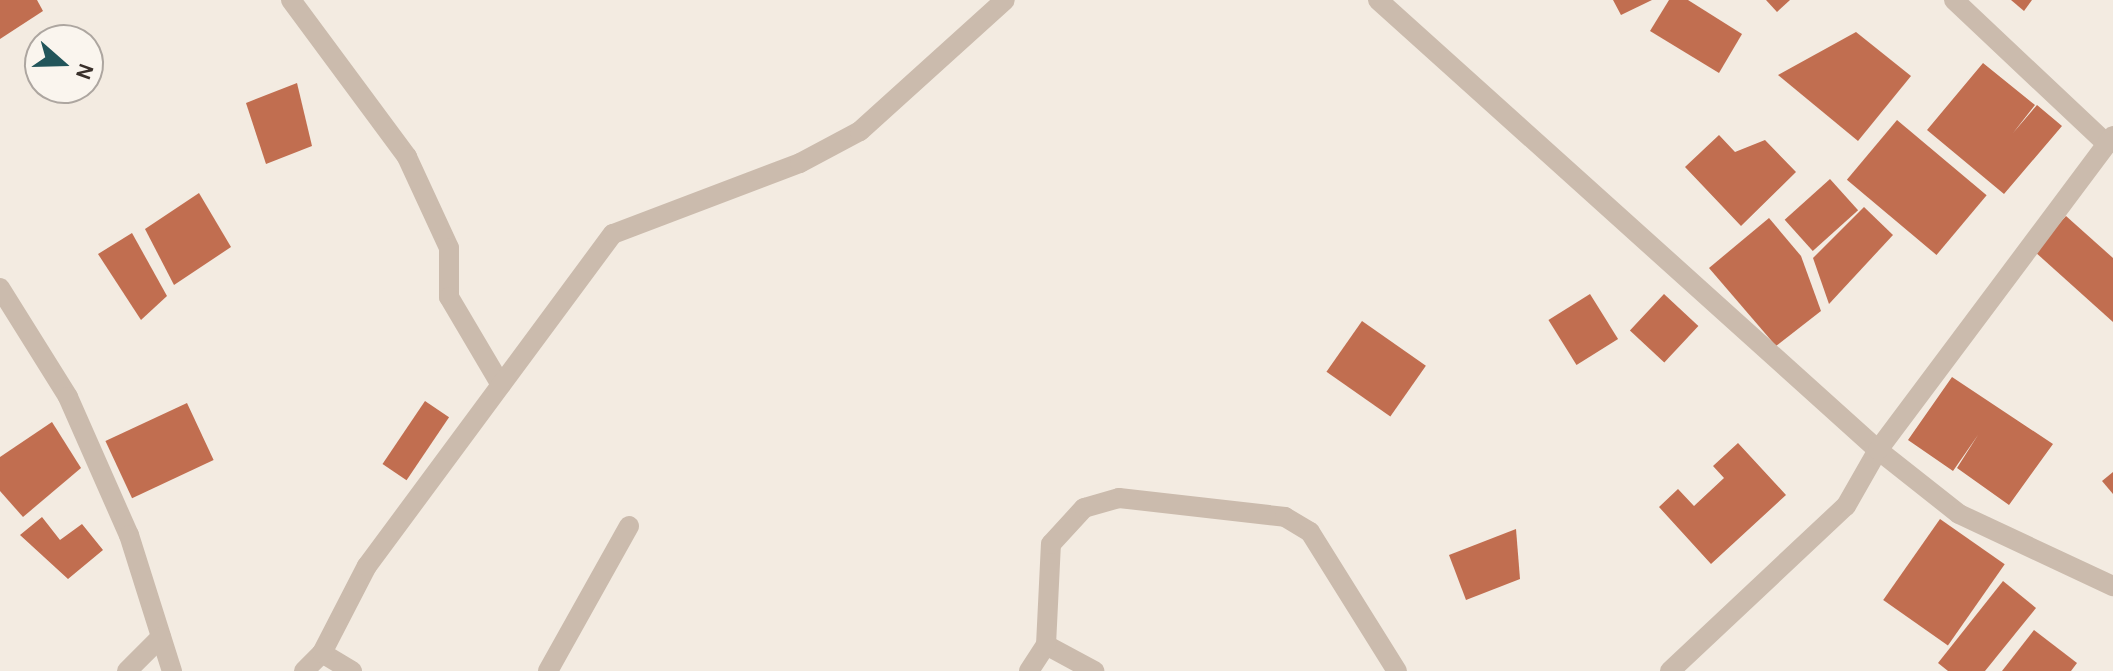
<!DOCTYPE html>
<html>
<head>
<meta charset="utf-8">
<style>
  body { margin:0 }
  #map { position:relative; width:2113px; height:671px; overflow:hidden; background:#f3ebe1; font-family:Karla,sans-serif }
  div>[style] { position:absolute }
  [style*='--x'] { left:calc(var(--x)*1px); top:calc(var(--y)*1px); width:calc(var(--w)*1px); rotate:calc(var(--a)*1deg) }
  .building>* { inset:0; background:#c16e50; transform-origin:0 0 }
  .street>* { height:20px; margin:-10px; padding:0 10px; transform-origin:10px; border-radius:10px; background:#cbbbad }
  span { translate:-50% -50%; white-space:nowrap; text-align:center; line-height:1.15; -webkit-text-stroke:7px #faf5ee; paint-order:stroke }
  .north { position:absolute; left:24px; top:24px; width:80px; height:80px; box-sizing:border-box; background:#faf5ee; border:2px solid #ada6a0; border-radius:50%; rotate:110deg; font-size:22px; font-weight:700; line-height:32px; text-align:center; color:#39302b }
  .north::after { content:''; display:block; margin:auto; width:28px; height:36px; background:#22555a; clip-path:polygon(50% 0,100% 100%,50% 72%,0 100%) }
</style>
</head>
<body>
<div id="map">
  <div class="building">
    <div style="clip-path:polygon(0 0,37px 0,43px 11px,0 39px)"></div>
    <div style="clip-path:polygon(1613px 0,1652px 0,1621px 15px)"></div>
    <div style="clip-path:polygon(1669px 0,1688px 0,1742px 34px,1719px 73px,1650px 31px)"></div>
    <div style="clip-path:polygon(1766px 0,1790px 0,1777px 12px)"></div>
    <div style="clip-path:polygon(2011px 0,2032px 0,2024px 11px)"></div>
    <div style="clip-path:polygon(1856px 32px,1911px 76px,1858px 141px,1778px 75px)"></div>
    <div style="clip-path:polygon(1983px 63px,2035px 105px,2013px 133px,2037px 105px,2062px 126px,2004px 194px,1927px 130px)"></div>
    <div style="clip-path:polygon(297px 83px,312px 146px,266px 164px,246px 103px)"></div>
    <div style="left:1897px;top:120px;width:117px;height:78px;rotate:40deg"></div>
    <div style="clip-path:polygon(1719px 135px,1735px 152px,1765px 140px,1796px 172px,1741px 226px,1685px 167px)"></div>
    <div style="left:1830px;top:179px;width:42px;height:61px;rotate:48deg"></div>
    <div style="clip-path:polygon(199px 193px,231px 247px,174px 285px,145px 229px)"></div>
    <div style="clip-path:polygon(1864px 207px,1893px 235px,1829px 304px,1813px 258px)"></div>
    <div style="clip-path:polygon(2066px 216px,2113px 258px,2113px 322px,2034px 251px)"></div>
    <div style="clip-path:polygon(1769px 218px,1801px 256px,1821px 311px,1776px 346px,1709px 268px)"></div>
    <div style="clip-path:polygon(132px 233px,167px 296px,141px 320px,98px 254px)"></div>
    <div style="left:1590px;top:294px;width:53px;height:49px;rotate:58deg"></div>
    <div style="left:1664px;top:294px;width:47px;height:50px;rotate:43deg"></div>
    <div style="left:1362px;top:321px;width:78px;height:62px;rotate:35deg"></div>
    <div style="clip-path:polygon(1952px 377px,2053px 444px,2009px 505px,1957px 468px,1978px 435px,1953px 471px,1908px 440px)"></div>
    <div style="left:425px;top:401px;width:29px;height:76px;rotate:34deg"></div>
    <div style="left:187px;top:403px;width:63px;height:90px;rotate:65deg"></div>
    <div style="clip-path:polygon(52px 422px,81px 468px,23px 517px,0 491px,0 457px)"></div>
    <div style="clip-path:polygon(1738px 443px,1786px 495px,1711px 564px,1659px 507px,1678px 489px,1694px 506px,1724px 478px,1713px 466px)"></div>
    <div style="clip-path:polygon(2113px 472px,2113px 494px,2102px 481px)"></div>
    <div style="clip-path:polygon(42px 517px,60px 540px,82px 524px,103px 550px,68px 579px,20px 535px)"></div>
    <div style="left:1940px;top:519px;width:79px;height:99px;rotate:35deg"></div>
    <div style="clip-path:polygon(1516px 529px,1520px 579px,1466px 600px,1449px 555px)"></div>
    <div style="clip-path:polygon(2003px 581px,2036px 608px,1985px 671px,1948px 671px,1938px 663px)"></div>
    <div style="clip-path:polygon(2034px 630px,2077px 663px,2071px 671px,2002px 671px)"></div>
  </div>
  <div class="street">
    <div style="--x:291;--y:0;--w:195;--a:53.5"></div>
    <div style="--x:407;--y:157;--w:100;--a:65.2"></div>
    <div style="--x:449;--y:248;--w:49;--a:90"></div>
    <div style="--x:449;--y:297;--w:102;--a:59.4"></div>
    <div style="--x:1378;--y:0;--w:673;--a:41.99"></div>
    <div style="--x:1878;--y:450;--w:103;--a:38.3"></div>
    <div style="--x:1959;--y:514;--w:170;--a:25.1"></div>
    <div style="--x:1954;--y:0;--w:210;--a:43.3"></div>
    <div style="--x:0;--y:288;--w:128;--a:58"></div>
    <div style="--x:68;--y:397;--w:151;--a:66.2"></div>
    <div style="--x:129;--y:535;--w:143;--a:72.5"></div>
    <div style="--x:1046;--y:645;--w:55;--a:28.4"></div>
    <div style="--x:322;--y:653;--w:35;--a:31"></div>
    <div style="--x:127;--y:671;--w:48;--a:-45"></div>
    <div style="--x:304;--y:671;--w:25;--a:-45"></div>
    <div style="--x:322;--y:653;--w:98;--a:-62.7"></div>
    <div style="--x:367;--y:566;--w:413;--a:-53.5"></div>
    <div style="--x:613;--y:234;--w:200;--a:-20.8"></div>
    <div style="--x:800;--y:163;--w:68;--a:-28.1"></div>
    <div style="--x:860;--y:131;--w:195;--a:-42.1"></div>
    <div style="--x:548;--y:671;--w:166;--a:-60.8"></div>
    <div style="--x:1029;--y:671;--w:31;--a:-57"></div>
    <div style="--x:1046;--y:645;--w:101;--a:-87.2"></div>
    <div style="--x:1051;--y:544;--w:49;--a:-47.5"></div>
    <div style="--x:1084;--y:508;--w:36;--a:-16"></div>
    <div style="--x:1119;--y:498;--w:167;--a:6.5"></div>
    <div style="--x:1285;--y:517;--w:29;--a:31"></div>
    <div style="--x:1310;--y:532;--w:164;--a:58"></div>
    <div style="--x:1670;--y:671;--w:241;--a:-43.2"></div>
    <div style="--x:1846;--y:506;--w:64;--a:-60.3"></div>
    <div style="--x:1878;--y:450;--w:392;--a:-53.2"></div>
  </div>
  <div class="north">N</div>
</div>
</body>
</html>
